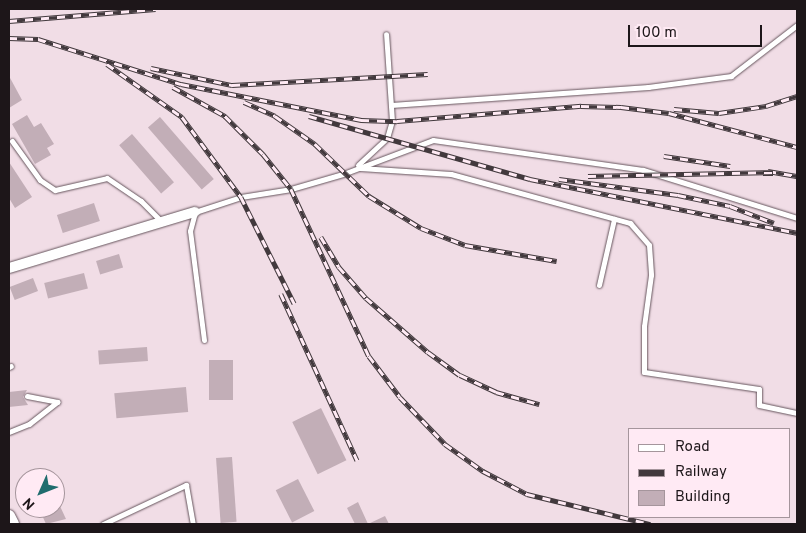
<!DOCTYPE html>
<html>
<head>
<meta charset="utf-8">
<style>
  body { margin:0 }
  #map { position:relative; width:806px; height:533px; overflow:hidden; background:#f1dde6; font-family:Overpass,sans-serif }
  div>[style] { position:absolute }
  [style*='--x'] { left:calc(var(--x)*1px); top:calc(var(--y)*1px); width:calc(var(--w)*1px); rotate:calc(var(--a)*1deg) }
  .building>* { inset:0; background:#c2aeb7; transform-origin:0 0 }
  .roads { filter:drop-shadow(0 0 1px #66555d) drop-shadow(0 0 1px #66555d) }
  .service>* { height:5px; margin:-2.5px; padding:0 2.5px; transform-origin:2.5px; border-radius:2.5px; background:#fff }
  .minor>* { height:10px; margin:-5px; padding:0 5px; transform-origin:5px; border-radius:5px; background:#fff }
  .tertiary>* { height:12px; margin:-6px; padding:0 6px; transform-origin:6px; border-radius:6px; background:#fff }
  .rail>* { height:4.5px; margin-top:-2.25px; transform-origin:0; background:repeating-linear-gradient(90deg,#ffeaf4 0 8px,#42393d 0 16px); box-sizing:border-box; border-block:1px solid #42393d }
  span { translate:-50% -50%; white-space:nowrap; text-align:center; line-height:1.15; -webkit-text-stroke:5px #ffeaf4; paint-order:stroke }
  .frame { position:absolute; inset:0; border:10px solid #1d1619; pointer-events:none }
  .legend { position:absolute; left:628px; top:428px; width:162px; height:90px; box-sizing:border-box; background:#ffeaf4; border:1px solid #a5959c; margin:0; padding:6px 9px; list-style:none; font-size:15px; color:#1d1619 }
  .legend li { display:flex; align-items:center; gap:10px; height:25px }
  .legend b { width:25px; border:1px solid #a5959c }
  .north { position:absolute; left:15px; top:468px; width:50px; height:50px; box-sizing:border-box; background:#ffeaf4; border:1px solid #a5959c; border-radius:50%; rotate:226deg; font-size:14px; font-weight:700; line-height:20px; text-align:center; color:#1d1619 }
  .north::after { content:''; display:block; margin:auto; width:18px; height:22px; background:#206c6e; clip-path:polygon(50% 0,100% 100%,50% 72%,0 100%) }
  .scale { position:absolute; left:628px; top:25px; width:134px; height:22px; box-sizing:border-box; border:2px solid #1d1619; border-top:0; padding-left:6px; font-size:15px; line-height:18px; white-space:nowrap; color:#1d1619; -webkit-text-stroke:4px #ffeaf4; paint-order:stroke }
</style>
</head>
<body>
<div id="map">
  <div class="building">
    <div style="clip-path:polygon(9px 76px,22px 100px,9px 108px)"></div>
    <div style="clip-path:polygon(27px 115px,34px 127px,41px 123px,54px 144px,47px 148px,51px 155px,35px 164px,12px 124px)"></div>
    <div style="left:160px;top:117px;width:82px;height:16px;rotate:49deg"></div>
    <div style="left:132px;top:134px;width:64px;height:17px;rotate:49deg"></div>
    <div style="clip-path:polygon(9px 162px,32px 197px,15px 208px,9px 198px)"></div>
    <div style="left:94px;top:203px;width:19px;height:39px;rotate:72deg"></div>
    <div style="left:119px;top:254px;width:14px;height:24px;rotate:73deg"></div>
    <div style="left:84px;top:273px;width:16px;height:41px;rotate:76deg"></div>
    <div style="left:33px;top:278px;width:14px;height:25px;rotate:69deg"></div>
    <div style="left:147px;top:347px;width:14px;height:49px;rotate:86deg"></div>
    <div style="left:209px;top:360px;width:24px;height:40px"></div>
    <div style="left:186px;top:387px;width:25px;height:72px;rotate:85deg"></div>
    <div style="clip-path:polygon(27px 390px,23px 397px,28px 405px,9px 407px,9px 392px)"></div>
    <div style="left:321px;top:408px;width:58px;height:32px;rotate:64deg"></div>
    <div style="left:232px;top:457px;width:65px;height:16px;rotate:86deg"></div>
    <div style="left:298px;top:479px;width:36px;height:25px;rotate:63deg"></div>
    <div style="clip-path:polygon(358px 502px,368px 524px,385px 516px,389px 524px,355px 524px,347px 508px)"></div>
    <div style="clip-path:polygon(59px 504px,66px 519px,46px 524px,41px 513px)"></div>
  </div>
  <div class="roads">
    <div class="service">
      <div style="--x:391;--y:105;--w:258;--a:-4"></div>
      <div style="--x:648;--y:87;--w:84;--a:-7.5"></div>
      <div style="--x:731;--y:76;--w:83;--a:-37.7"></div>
      <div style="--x:12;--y:141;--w:48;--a:54.3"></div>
      <div style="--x:40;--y:180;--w:18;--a:34"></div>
      <div style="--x:55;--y:190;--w:53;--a:-13"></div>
      <div style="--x:107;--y:178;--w:41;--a:34.1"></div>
      <div style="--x:141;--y:201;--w:30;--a:45"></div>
      <div style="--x:358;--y:165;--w:40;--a:-43"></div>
      <div style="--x:387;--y:138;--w:18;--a:-74"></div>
      <div style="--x:392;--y:121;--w:87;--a:-93.9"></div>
      <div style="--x:360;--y:168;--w:91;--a:3.8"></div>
      <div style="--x:451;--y:174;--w:186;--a:15.3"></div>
      <div style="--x:630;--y:223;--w:29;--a:49"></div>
      <div style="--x:649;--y:245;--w:30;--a:86"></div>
      <div style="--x:651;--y:275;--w:51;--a:97.8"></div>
      <div style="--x:644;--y:326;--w:46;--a:90"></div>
      <div style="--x:644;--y:372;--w:116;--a:8.4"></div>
      <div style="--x:759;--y:389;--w:16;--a:90"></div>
      <div style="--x:759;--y:405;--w:39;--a:12"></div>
      <div style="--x:599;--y:285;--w:68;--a:-77.2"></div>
      <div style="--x:204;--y:340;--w:110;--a:-97.3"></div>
      <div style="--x:190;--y:231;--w:20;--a:-75"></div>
      <div style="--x:195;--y:212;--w:48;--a:-18.1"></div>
      <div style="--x:241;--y:197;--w:51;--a:-9.1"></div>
      <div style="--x:291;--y:189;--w:54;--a:-16.1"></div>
      <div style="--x:343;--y:174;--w:96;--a:-20.7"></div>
      <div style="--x:433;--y:140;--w:212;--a:8.1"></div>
      <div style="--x:643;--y:170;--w:161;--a:17.3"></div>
      <div style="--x:9;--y:367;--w:2;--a:-27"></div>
      <div style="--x:27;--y:396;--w:31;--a:11"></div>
      <div style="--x:9;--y:432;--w:22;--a:-22"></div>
      <div style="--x:29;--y:424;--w:36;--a:-38"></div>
      <div style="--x:103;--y:524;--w:92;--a:-25.2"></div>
      <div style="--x:186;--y:485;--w:40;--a:80"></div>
    </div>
    <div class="minor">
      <div style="--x:9;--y:268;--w:194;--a:-16.8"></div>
    </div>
    <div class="tertiary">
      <div style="--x:9;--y:516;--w:9;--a:63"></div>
    </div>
  </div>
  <div class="rail">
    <div style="--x:9;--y:21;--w:147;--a:-4.7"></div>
    <div style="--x:9;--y:38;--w:29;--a:2"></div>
    <div style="--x:38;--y:39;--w:150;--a:17.5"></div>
    <div style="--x:181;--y:84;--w:184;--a:11.3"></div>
    <div style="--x:361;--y:120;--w:36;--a:2"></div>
    <div style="--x:397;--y:121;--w:185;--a:-4.7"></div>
    <div style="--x:581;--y:106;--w:40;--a:1.4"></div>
    <div style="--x:621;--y:107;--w:48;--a:7.1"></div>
    <div style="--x:669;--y:113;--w:132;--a:14.9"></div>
    <div style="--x:107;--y:64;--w:92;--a:35.2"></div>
    <div style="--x:182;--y:117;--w:99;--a:53.6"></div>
    <div style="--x:241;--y:197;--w:119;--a:63.4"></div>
    <div style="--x:151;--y:68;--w:83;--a:11.9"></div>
    <div style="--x:232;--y:85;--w:196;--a:-3.2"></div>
    <div style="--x:173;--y:87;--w:60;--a:29.1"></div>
    <div style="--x:225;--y:116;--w:54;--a:45"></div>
    <div style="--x:263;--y:154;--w:45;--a:51.3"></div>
    <div style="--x:291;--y:189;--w:184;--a:65"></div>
    <div style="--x:369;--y:356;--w:51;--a:52.9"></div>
    <div style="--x:400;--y:397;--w:65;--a:46.2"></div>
    <div style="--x:445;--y:444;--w:47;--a:35.4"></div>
    <div style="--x:483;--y:471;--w:50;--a:27.6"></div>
    <div style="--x:527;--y:494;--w:127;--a:13.7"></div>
    <div style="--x:244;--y:102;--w:34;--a:24"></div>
    <div style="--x:275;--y:116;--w:49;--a:35"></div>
    <div style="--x:315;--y:144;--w:75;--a:43.9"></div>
    <div style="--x:369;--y:196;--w:61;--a:31.6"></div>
    <div style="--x:421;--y:228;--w:47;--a:21.1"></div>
    <div style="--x:465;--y:245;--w:93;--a:9.9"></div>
    <div style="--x:674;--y:109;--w:45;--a:5.1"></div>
    <div style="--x:719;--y:113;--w:48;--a:-8.5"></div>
    <div style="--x:766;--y:106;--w:33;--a:-18"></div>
    <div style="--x:309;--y:116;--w:230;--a:15.9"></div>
    <div style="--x:530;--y:179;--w:272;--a:11.4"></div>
    <div style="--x:664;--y:156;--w:67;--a:8.6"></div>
    <div style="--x:768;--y:171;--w:29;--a:10"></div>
    <div style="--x:588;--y:176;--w:185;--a:-1.2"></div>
    <div style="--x:559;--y:179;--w:120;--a:7.7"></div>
    <div style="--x:678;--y:195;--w:53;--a:11.9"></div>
    <div style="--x:730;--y:206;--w:47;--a:21.1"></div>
    <div style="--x:321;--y:237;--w:35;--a:59"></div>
    <div style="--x:339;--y:267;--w:41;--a:48.9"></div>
    <div style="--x:366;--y:298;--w:82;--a:41.1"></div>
    <div style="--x:428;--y:352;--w:39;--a:36"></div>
    <div style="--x:460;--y:375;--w:40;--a:25"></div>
    <div style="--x:496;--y:392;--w:45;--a:15.6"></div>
    <div style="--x:281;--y:294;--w:183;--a:65.4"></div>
  </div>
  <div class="frame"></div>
  <ul class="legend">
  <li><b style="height:6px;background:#fff"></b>Road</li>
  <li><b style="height:6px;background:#42393d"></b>Railway</li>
  <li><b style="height:14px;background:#c2aeb7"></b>Building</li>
  </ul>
  <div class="north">N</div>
  <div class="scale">100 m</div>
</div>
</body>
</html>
